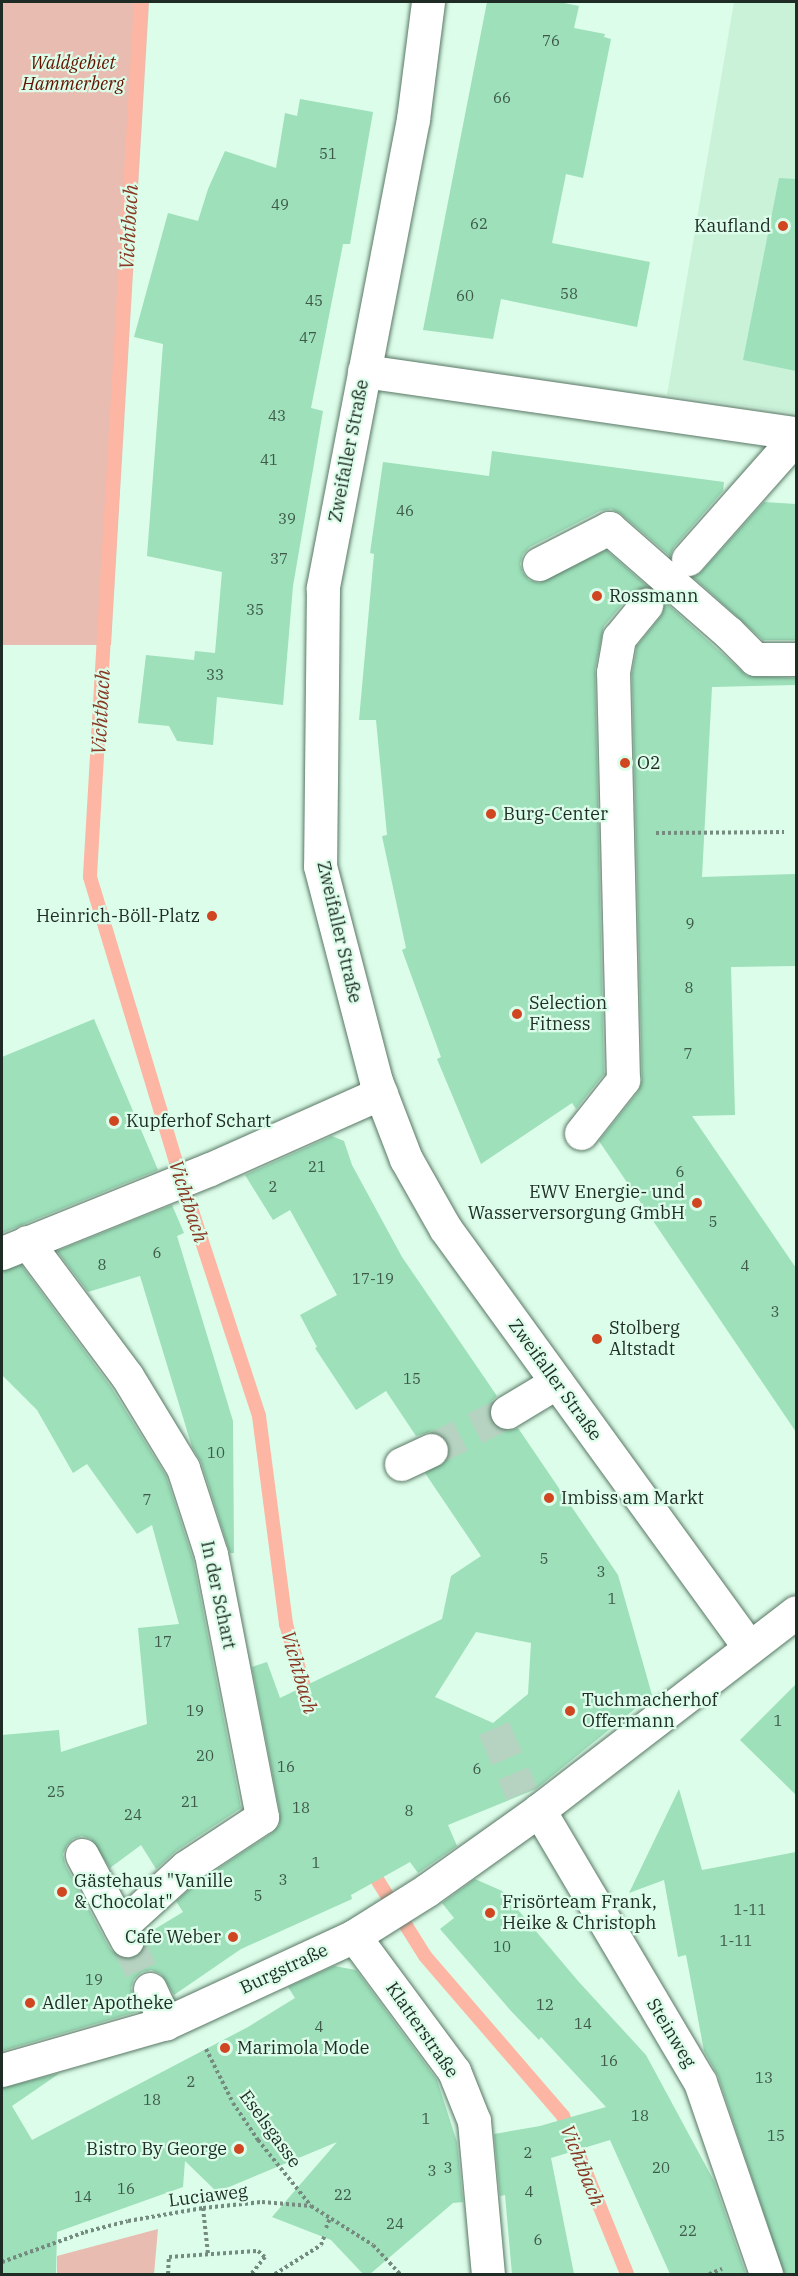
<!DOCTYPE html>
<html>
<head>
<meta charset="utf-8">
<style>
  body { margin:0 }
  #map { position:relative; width:798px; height:2276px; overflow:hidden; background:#dcfde9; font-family:"IBM Plex Serif",serif }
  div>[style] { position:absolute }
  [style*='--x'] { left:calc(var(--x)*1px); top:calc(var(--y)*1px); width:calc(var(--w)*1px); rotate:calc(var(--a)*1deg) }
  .built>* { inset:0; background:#c9f2d9 }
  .green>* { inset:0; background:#e8bcb0 }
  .stream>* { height:14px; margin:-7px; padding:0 7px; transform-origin:7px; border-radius:7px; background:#fcb6a3 }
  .building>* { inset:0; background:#9de0ba }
  .minor-tunnel>* { height:33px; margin-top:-16.5px; transform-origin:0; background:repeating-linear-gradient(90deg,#b6d3c2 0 33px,transparent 0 49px) }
  .path>* { height:4px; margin-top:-2px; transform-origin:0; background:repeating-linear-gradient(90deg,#758b7f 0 3px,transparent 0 6px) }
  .roads { filter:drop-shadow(0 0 2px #597765) drop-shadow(0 0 2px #597765) }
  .minor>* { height:33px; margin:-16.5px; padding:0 16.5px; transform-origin:16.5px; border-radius:16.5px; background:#fff }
  .dots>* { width:16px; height:16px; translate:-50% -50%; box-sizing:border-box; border:3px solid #dcfde9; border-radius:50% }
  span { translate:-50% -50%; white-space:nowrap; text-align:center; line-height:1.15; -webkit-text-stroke:4.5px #dcfde9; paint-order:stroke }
  .number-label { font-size:15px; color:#3e594a }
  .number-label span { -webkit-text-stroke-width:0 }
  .park-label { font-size:18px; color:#631300; font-style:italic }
  .poi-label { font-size:18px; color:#1f2c25 }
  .right { translate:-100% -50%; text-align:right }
  .left { translate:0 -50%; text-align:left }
  .street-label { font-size:18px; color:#1f2c25 }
  .water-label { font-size:20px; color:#883722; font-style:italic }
  .frame { position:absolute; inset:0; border:3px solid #1f2c25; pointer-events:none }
</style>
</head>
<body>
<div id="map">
  <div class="built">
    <div style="clip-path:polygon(734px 2px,796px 2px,796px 413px,667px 395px)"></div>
  </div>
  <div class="green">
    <div style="clip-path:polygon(2px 2px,149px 2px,111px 645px,2px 645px)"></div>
    <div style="clip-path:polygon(158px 2229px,154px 2274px,57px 2274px,57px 2256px)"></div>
  </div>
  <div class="stream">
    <div style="--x:141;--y:2;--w:876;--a:93.34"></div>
    <div style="--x:90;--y:877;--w:301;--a:73.2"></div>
    <div style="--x:177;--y:1165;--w:264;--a:71.9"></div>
    <div style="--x:259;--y:1416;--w:210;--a:82.6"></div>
    <div style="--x:286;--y:1624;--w:82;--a:73.8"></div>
    <div style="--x:368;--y:1865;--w:107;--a:57.9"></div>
    <div style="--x:425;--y:1956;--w:211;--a:49.2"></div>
    <div style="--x:563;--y:2116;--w:170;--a:67.9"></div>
  </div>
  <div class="building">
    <div style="clip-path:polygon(487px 2px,559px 2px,579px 6px,574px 28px,605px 34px,604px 37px,611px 39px,583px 178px,566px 174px,552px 243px,650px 262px,637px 327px,501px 299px,493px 339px,423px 330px)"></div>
    <div style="clip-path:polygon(300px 99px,373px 112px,350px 244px,343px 244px,311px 408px,323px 411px,293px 586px,283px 705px,217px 697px,213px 745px,177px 741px,169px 726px,138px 723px,146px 655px,194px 660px,195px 651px,215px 653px,222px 572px,147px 556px,163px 344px,134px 337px,168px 213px,198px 221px,208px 189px,225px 151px,276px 168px,285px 113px,297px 116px)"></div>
    <div style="clip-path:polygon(779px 178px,796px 179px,796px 371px,743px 360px)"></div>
    <div style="clip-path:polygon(492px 451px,724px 482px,723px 491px,674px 547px,670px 556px,621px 514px,611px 509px,600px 511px,530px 547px,523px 554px,520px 564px,523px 573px,529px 580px,539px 583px,606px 550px,648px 587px,632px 593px,604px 626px,595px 669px,604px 1074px,576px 1109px,572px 1103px,481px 1164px,437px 1059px,441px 1057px,402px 950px,406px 948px,382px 836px,387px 835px,376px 720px,359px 720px,374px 554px,370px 553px,383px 462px,489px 476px)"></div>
    <div style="clip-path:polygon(764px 502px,796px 504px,796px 640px,763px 640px,693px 577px,702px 571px)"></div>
    <div style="clip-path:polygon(664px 601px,747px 676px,796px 678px,796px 685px,712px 687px,702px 877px,796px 874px,796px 966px,731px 967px,735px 1115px,692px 1116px,796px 1268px,796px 1432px,599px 1141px,638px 1092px,642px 1080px,632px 673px,637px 646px,661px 616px)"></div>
    <div style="clip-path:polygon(94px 1019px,158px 1170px,2px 1233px,2px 1057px)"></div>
    <div style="clip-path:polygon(evenodd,332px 1136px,344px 1141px,352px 1165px,402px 1257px,497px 1396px,491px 1402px,488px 1412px,491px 1422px,498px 1429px,507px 1431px,518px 1428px,618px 1575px,652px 1695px,536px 1789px,448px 1825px,457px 1846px,418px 1873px,410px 1862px,351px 1895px,352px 1899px,241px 1949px,174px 1995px,161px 1974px,151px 1970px,142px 1972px,134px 1979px,131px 1988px,140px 2011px,2px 2051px,2px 1735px,59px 1730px,61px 1752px,147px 1724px,138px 1628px,179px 1624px,152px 1525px,137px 1534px,87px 1464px,73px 1473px,37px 1410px,2px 1375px,2px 1271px,21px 1265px,111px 1387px,166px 1476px,193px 1559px,241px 1808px,176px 1851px,156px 1869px,141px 1845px,110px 1868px,91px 1839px,82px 1836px,73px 1839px,67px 1845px,63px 1854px,65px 1864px,110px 1949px,118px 1956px,127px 1959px,136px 1956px,143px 1949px,145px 1935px,183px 1912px,176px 1901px,198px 1882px,272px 1833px,279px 1825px,280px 1813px,252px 1667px,267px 1662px,280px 1698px,369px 1655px,442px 1619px,451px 1576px,481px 1556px,425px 1473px,447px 1460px,450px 1451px,448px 1442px,441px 1434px,433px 1431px,416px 1436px,386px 1391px,356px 1410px,315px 1348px,317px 1347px,300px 1315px,337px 1295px,290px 1210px,273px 1220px,245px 1175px,332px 1136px,476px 1632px,531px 1643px,528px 1694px,493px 1723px,435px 1697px,476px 1632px)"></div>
    <div style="clip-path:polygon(172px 1205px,184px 1233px,177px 1236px,233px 1421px,234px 1553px,230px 1553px,201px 1462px,192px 1447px,140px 1276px,88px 1292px,57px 1251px)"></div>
    <div style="clip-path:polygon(796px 1684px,796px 1795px,740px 1740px)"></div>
    <div style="clip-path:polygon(679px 1789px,702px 1870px,796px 1852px,796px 2274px,784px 2274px,718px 2076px,704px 2051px,686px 1955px,678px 1957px,664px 1880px,629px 1893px)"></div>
    <div style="clip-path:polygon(475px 1879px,502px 1891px,578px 1981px,646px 2055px,714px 2181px,746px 2274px,670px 2274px,610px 2140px,551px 2158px,574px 2274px,512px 2274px,505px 2195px,500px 2196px,494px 2134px,540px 2126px,606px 2107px,541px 2037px,539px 2040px,511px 2011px,440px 1929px,454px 1918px,442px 1903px)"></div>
    <div style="clip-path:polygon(334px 1966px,356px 1970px,437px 2080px,457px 2142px,463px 2202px,453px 2203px,370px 2274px,363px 2274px,331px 2240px,272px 2217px,337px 2142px,217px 2192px,185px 2161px,183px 2187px,57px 2232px,56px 2274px,2px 2274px,2px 2088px,60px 2073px,12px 2106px,32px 2140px,248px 2027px,295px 1998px,288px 1987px)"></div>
  </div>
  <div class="minor-tunnel">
    <div style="--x:431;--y:1450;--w:85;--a:-26.6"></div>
    <div style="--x:494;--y:1728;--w:71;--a:66.7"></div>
    <div style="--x:127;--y:1940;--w:54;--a:64.9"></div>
  </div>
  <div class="path">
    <div style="--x:656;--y:833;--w:128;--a:-0.4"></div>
    <div style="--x:206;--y:2049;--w:60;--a:63.4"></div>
    <div style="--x:233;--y:2103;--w:45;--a:56"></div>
    <div style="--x:258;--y:2140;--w:85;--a:51.2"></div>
    <div style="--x:203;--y:2208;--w:46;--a:83.8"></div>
    <div style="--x:326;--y:2228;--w:11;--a:-68"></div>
    <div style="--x:2;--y:2262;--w:88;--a:-19.9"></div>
    <div style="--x:85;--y:2232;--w:44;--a:-14.3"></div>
    <div style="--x:128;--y:2221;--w:76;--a:-9.8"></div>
    <div style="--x:203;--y:2208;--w:59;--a:-5.8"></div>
    <div style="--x:262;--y:2202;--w:49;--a:4.7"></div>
    <div style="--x:311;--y:2206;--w:73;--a:32.2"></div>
    <div style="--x:373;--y:2245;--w:40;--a:47"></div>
    <div style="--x:168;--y:2274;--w:17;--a:-87"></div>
    <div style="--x:169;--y:2257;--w:89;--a:-3.9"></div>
    <div style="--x:258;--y:2251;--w:9;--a:41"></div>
    <div style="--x:265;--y:2257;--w:22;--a:129"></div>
    <div style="--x:275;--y:2274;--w:54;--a:-32.2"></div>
    <div style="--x:321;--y:2245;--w:9;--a:-69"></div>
    <div style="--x:709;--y:2274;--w:14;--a:-21"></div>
  </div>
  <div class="roads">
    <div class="minor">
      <div style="--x:428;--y:2;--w:118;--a:97.3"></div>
      <div style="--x:413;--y:119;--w:478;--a:100.9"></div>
      <div style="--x:323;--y:588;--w:278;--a:90.6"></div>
      <div style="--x:320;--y:866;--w:222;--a:75.4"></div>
      <div style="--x:376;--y:1081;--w:84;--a:69"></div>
      <div style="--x:406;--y:1159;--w:79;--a:60.5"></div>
      <div style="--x:445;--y:1228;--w:518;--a:54.04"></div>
      <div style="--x:364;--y:371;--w:436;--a:8.2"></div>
      <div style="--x:688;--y:559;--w:163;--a:-48.5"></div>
      <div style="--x:539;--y:564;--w:79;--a:-27.2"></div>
      <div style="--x:609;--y:528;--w:158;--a:41.2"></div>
      <div style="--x:728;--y:632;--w:38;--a:45"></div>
      <div style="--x:755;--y:659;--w:41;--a:0"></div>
      <div style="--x:581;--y:1133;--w:68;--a:-51.6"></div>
      <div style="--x:623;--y:1080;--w:408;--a:-91.4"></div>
      <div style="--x:613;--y:672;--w:35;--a:-80"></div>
      <div style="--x:619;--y:638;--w:43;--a:-50.7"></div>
      <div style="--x:27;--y:1242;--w:167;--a:53.3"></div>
      <div style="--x:127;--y:1376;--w:108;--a:58.7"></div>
      <div style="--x:183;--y:1468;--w:90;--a:72"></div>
      <div style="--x:211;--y:1554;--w:268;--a:79"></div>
      <div style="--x:262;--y:1817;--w:91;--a:146.7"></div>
      <div style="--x:186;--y:1867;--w:89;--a:137.7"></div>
      <div style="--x:120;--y:1927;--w:15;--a:62"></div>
      <div style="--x:2;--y:1253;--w:224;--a:-22"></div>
      <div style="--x:210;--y:1169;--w:187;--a:-24"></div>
      <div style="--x:507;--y:1412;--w:58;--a:-31"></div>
      <div style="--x:401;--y:1464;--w:33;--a:-25"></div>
      <div style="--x:539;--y:1810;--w:316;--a:59.4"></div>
      <div style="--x:700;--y:2082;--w:203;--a:71"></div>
      <div style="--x:82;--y:1855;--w:81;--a:62.2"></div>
      <div style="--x:354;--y:1936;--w:168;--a:53.5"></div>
      <div style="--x:454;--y:2071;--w:54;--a:68.2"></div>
      <div style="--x:474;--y:2121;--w:154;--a:84.8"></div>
      <div style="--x:150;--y:1989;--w:38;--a:65"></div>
      <div style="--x:2;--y:2070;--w:171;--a:-16"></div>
      <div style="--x:166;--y:2023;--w:207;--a:-24.8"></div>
      <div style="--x:354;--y:1936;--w:86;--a:-32.2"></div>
      <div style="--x:427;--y:1890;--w:138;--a:-35.5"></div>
      <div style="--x:539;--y:1810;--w:324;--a:-37.6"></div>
    </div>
  </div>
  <div class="dots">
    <div style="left:783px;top:226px;background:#cf4620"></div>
    <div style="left:597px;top:596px;background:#cf4620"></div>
    <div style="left:625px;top:763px;background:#cf4620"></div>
    <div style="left:491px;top:814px;background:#cf4620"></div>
    <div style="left:212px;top:916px;background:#cf4620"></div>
    <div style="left:517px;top:1014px;background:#cf4620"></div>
    <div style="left:114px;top:1121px;background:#cf4620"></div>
    <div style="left:697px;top:1203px;background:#cf4620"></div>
    <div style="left:597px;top:1339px;background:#cf4620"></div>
    <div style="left:549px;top:1498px;background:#cf4620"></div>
    <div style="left:570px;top:1711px;background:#cf4620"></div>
    <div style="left:62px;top:1892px;background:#cf4620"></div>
    <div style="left:490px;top:1913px;background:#cf4620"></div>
    <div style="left:233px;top:1937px;background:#cf4620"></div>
    <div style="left:30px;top:2003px;background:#cf4620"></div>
    <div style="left:225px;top:2048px;background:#cf4620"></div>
    <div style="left:239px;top:2149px;background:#cf4620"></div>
  </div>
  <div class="number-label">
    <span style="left:551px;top:41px">76</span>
    <span style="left:502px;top:98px">66</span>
    <span style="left:328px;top:154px">51</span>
    <span style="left:280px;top:205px">49</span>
    <span style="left:479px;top:224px">62</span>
    <span style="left:569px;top:294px">58</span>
    <span style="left:465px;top:296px">60</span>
    <span style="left:314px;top:301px">45</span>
    <span style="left:308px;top:338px">47</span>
    <span style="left:277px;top:416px">43</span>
    <span style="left:269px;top:460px">41</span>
    <span style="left:405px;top:511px">46</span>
    <span style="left:287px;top:519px">39</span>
    <span style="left:279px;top:559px">37</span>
    <span style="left:255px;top:610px">35</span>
    <span style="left:215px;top:675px">33</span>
    <span style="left:690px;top:924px">9</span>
    <span style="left:689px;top:988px">8</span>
    <span style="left:688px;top:1054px">7</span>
    <span style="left:317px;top:1167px">21</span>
    <span style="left:680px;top:1172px">6</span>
    <span style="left:273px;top:1187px">2</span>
    <span style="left:713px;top:1222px">5</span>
    <span style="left:157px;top:1253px">6</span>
    <span style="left:102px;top:1265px">8</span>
    <span style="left:745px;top:1266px">4</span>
    <span style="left:373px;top:1279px">17-19</span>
    <span style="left:775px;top:1312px">3</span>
    <span style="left:412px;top:1379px">15</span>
    <span style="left:216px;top:1453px">10</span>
    <span style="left:147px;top:1500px">7</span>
    <span style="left:544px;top:1559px">5</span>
    <span style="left:601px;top:1572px">3</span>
    <span style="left:612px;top:1599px">1</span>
    <span style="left:163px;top:1642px">17</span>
    <span style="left:195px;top:1711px">19</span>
    <span style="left:778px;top:1721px">1</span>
    <span style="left:205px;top:1756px">20</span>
    <span style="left:286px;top:1767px">16</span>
    <span style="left:477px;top:1769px">6</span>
    <span style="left:56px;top:1792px">25</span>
    <span style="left:190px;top:1802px">21</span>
    <span style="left:301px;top:1808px">18</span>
    <span style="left:409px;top:1811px">8</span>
    <span style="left:133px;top:1815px">24</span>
    <span style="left:316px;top:1863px">1</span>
    <span style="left:283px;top:1880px">3</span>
    <span style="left:258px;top:1896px">5</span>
    <span style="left:750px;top:1910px">1-11</span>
    <span style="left:736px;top:1941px">1-11</span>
    <span style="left:502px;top:1947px">10</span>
    <span style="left:94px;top:1980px">19</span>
    <span style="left:545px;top:2005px">12</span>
    <span style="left:583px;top:2024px">14</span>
    <span style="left:319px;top:2027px">4</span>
    <span style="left:609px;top:2061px">16</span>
    <span style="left:764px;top:2078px">13</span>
    <span style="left:191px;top:2082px">2</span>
    <span style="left:152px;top:2100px">18</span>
    <span style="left:640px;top:2116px">18</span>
    <span style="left:426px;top:2119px">1</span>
    <span style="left:776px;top:2136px">15</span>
    <span style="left:528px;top:2153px">2</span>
    <span style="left:448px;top:2168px">3</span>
    <span style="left:661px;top:2168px">20</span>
    <span style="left:432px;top:2171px">3</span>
    <span style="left:126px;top:2189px">16</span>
    <span style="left:529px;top:2192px">4</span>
    <span style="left:343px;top:2195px">22</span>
    <span style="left:83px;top:2197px">14</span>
    <span style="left:395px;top:2224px">24</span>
    <span style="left:688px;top:2231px">22</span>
    <span style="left:538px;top:2240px">6</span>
  </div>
  <div class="park-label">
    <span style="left:73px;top:74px">Waldgebiet<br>Hammerberg</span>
  </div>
  <div class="poi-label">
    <span class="right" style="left:771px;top:226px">Kaufland</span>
    <span class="left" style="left:609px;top:596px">Rossmann</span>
    <span class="left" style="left:637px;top:763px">O2</span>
    <span class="left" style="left:503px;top:814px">Burg-Center</span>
    <span class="right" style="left:200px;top:916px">Heinrich-Böll-Platz</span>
    <span class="left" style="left:529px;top:1014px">Selection<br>Fitness</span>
    <span class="left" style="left:126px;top:1121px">Kupferhof Schart</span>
    <span class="right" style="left:685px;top:1203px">EWV Energie- und<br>Wasserversorgung GmbH</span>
    <span class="left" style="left:609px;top:1339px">Stolberg<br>Altstadt</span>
    <span class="left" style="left:561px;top:1498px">Imbiss am Markt</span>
    <span class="left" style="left:582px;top:1711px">Tuchmacherhof<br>Offermann</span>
    <span class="left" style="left:74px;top:1892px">Gästehaus "Vanille<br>&amp; Chocolat"</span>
    <span class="left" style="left:502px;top:1913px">Frisörteam Frank,<br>Heike &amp; Christoph</span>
    <span class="right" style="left:221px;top:1937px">Cafe Weber</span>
    <span class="left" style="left:42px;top:2003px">Adler Apotheke</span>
    <span class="left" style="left:237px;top:2048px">Marimola Mode</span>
    <span class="right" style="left:227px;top:2149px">Bistro By George</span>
  </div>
  <div class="street-label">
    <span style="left:349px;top:451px;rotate:-79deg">Zweifaller Straße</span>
    <span style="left:339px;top:932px;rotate:77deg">Zweifaller Straße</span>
    <span style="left:555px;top:1380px;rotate:54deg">Zweifaller Straße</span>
    <span style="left:218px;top:1595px;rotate:78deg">In der Schart</span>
    <span style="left:284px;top:1969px;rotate:-25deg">Burgstraße</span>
    <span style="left:422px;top:2030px;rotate:55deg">Klatterstraße</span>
    <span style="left:671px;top:2033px;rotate:59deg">Steinweg</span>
    <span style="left:270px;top:2129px;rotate:54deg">Eselsgasse</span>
    <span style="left:208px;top:2196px;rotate:-7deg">Luciaweg</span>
  </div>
  <div class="water-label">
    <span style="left:128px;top:227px;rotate:-87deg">Vichtbach</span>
    <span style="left:100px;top:712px;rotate:-87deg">Vichtbach</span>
    <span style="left:189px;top:1201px;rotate:72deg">Vichtbach</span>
    <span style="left:300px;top:1672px;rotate:74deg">Vichtbach</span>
    <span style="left:583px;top:2165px;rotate:68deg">Vichtbach</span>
  </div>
  <div class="frame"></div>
</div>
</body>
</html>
